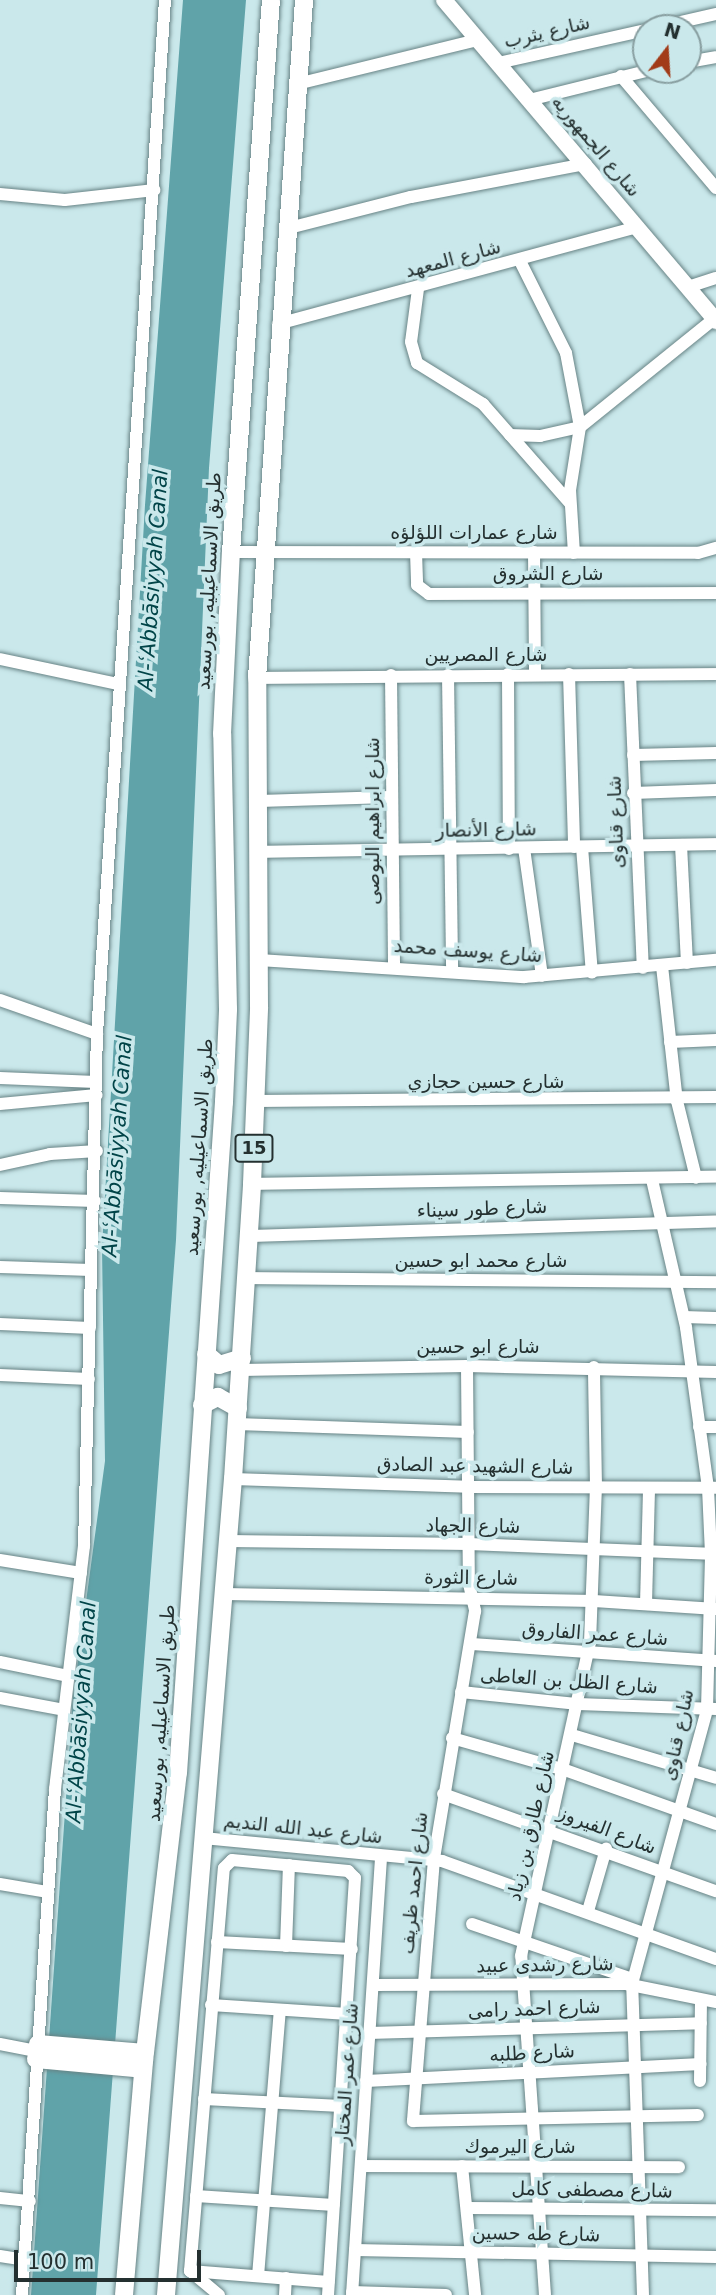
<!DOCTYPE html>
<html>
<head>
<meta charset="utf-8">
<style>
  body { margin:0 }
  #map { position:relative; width:716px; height:2295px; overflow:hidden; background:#cae8eb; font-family:"DejaVu Sans","Noto Sans Arabic",sans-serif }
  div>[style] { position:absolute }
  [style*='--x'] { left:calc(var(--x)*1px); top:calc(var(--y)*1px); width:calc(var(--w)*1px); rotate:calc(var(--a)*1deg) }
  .water>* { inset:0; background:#60a3a9 }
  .roads { filter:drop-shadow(0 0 2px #678385) drop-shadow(0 0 2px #678385) }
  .minor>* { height:12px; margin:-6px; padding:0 6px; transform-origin:6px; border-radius:6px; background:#fff }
  .major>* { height:16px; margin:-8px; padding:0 8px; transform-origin:8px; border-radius:8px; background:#fff }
  .highway>* { height:18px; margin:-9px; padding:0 9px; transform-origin:9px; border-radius:9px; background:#fff }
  span { translate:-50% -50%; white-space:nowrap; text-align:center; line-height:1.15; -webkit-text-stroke:7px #cae8eb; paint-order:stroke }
  .shield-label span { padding:2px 5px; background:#cae8eb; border:2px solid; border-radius:5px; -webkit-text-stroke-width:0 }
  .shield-label { font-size:18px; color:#243030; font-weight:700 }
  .street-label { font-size:19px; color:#243030 }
  .water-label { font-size:21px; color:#014448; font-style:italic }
  .north { position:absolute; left:632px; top:14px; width:70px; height:70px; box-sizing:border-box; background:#cae8eb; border:2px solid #889ea0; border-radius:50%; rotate:17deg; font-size:19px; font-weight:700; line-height:28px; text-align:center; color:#243030 }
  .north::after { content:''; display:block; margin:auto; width:24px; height:32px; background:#a23b18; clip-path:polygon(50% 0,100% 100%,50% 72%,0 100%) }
  .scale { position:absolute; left:14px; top:2250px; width:187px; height:32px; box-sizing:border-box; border:4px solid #243030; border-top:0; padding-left:9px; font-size:21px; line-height:24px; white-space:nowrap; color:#243030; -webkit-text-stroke:5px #cae8eb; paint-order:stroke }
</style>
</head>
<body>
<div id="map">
  <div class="water">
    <div style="clip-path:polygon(183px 0,246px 0,209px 468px,176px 1240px,96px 2295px,31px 2295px,73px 1698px,105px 1461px,102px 1247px,145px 505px)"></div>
  </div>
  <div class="roads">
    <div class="minor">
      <div style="--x:654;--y:28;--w:64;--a:-12.7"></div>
      <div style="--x:688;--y:62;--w:28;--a:-10"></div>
      <div style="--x:498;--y:63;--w:152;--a:-12.6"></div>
      <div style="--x:621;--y:76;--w:147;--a:49.7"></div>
      <div style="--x:297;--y:84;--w:185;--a:-13.7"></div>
      <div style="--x:529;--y:100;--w:125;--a:-13.9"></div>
      <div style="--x:0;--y:194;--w:65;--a:5.3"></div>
      <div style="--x:65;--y:200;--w:90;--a:-6.4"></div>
      <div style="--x:285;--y:229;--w:130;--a:-14.3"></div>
      <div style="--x:411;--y:197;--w:178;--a:-10.7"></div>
      <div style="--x:520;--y:261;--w:103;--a:63.4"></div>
      <div style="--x:566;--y:353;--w:75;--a:79.3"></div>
      <div style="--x:580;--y:427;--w:64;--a:99"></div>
      <div style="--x:570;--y:490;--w:63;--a:86.4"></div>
      <div style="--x:688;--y:287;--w:29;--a:-18"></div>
      <div style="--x:418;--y:289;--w:53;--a:97.5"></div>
      <div style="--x:411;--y:342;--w:22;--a:74"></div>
      <div style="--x:417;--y:363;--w:78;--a:31.8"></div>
      <div style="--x:483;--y:404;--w:132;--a:48.7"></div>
      <div style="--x:278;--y:324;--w:372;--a:-15.1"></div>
      <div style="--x:510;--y:435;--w:30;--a:2"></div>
      <div style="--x:540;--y:436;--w:41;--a:-12.7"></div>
      <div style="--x:580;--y:427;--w:172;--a:-38.9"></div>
      <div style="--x:231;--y:552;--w:467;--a:0.1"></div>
      <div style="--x:698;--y:553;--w:19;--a:-16"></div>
      <div style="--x:416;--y:552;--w:33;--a:88"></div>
      <div style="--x:417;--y:585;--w:15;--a:37"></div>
      <div style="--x:429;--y:594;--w:287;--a:-0.2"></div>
      <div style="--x:534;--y:552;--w:123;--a:89.5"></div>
      <div style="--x:0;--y:659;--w:121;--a:12"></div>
      <div style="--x:508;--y:674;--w:175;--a:89.7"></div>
      <div style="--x:569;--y:674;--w:173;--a:88.3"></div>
      <div style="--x:630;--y:674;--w:294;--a:87.5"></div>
      <div style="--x:391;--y:675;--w:292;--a:89.4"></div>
      <div style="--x:448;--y:675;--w:297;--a:89.2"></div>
      <div style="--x:257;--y:678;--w:459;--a:-0.5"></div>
      <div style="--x:633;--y:755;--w:83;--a:-1.4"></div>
      <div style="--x:633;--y:793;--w:83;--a:-2.1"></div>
      <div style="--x:257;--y:801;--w:134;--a:-1.7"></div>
      <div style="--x:681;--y:845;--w:118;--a:87.1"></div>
      <div style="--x:582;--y:847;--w:126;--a:85.5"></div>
      <div style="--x:524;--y:848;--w:129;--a:82"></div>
      <div style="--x:258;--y:852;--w:458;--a:-1"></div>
      <div style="--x:259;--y:960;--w:266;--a:3.7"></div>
      <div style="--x:524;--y:977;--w:193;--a:-5.1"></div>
      <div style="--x:662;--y:966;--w:136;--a:83.7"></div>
      <div style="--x:677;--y:1101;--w:79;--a:76.1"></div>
      <div style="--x:0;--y:1000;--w:103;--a:19.3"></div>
      <div style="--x:670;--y:1042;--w:46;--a:-2.5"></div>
      <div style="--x:0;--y:1078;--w:96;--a:2.4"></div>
      <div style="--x:256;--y:1101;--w:460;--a:-0.5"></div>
      <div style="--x:0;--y:1104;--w:97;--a:-5.3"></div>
      <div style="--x:0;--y:1165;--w:51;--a:-12.4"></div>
      <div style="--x:50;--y:1154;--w:47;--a:-3.7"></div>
      <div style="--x:252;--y:1184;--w:464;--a:-0.9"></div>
      <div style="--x:0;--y:1198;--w:95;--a:1.8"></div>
      <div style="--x:249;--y:1236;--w:467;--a:-1.8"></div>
      <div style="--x:0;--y:1267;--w:91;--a:1.9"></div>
      <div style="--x:246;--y:1278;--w:470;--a:0.5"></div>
      <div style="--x:684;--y:1317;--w:32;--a:2"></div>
      <div style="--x:0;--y:1324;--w:90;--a:2.5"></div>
      <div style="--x:467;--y:1366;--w:218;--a:89.5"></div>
      <div style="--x:469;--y:1584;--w:28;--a:77"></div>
      <div style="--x:475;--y:1611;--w:251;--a:99.4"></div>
      <div style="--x:434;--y:1859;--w:263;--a:94.6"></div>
      <div style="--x:413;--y:2121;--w:285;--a:-1.2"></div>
      <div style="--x:241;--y:1370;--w:226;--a:-1"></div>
      <div style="--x:467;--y:1366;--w:249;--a:1.4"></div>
      <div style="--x:0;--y:1375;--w:89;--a:2.6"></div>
      <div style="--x:237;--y:1424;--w:231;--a:2"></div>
      <div style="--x:699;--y:1427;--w:17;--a:0"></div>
      <div style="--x:233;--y:1479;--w:235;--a:1.9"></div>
      <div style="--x:468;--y:1487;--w:248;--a:0.2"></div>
      <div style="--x:228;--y:1541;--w:241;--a:0.7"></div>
      <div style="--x:469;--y:1544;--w:247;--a:2.3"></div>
      <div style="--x:0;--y:1560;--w:82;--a:9.1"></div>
      <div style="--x:225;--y:1594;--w:369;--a:1.1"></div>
      <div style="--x:594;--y:1601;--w:122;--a:3.8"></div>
      <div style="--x:646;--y:1604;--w:116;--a:-88.5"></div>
      <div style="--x:472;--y:1644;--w:245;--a:4"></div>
      <div style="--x:0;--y:1662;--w:69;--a:11.6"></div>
      <div style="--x:461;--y:1692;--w:118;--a:5.9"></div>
      <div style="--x:578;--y:1704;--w:138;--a:2.1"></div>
      <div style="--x:0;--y:1698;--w:65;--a:10.6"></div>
      <div style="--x:572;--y:1735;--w:150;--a:16.6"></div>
      <div style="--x:452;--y:1738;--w:117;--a:15.8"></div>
      <div style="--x:565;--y:1770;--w:160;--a:19.7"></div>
      <div style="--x:443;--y:1794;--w:290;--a:19.6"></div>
      <div style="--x:204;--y:1838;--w:239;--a:5.5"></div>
      <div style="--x:442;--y:1861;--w:291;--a:19.7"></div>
      <div style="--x:0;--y:1884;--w:49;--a:9.5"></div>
      <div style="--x:588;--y:1911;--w:65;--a:-73.8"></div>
      <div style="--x:472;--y:1924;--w:170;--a:18.9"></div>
      <div style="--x:217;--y:1942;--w:135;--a:3"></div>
      <div style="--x:286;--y:1946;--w:81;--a:-87.9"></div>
      <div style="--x:373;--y:1985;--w:253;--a:-0.2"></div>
      <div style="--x:626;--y:1984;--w:92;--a:11.3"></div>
      <div style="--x:211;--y:2005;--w:137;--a:3.8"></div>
      <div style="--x:369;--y:2033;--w:332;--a:-1.7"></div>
      <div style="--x:0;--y:2044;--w:38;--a:11"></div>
      <div style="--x:366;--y:2081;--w:335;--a:-2.9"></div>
      <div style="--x:700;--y:2081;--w:81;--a:-89.3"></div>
      <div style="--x:204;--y:2099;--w:137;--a:2.9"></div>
      <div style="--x:361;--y:2166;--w:318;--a:0.2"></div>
      <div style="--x:462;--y:2166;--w:130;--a:84.2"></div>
      <div style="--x:196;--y:2196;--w:138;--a:3.7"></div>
      <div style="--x:0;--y:2198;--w:30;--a:6"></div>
      <div style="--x:467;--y:2208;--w:249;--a:0.5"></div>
      <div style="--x:355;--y:2250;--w:361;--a:1.1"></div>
      <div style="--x:0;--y:2256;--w:25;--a:9"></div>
      <div style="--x:190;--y:2271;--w:139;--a:4.5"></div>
      <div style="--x:258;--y:2276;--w:266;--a:-85.3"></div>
      <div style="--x:352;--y:2292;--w:94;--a:1.8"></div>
      <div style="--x:22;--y:2295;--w:507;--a:-86.27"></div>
      <div style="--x:55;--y:1789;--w:245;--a:-83.2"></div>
      <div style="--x:84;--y:1546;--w:512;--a:-88.55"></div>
      <div style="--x:97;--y:1034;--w:1036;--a:-86.24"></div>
      <div style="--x:219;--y:2295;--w:38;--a:-140"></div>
      <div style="--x:190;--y:2271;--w:404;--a:-85.2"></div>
      <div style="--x:224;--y:1868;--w:11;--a:-45"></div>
      <div style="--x:232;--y:1860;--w:117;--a:5.4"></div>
      <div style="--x:348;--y:1871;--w:10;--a:45"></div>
      <div style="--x:355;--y:1878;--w:418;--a:93.7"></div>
      <div style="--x:285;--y:2295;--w:17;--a:-87"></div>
      <div style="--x:352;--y:2295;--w:440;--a:-86.2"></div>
      <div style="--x:545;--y:2295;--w:340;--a:-94"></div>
      <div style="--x:521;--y:1956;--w:321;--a:-77.6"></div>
      <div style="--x:590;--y:1642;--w:155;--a:-87.8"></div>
      <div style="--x:596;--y:1487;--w:120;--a:-91"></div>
      <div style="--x:643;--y:2295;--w:311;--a:-92"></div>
      <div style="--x:632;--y:1984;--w:285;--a:-74.7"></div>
      <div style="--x:707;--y:1709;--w:155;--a:-88.5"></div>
      <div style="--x:711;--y:1554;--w:66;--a:-92.6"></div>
      <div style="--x:708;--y:1488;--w:162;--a:-97.8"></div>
      <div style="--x:686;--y:1327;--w:151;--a:-103"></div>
    </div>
    <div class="major">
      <div style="--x:444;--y:0;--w:421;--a:49.7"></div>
    </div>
    <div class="highway">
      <div style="--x:206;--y:1354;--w:17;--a:40"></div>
      <div style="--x:219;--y:1365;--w:24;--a:-17"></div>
      <div style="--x:202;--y:1405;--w:18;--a:-27"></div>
      <div style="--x:218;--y:1397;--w:23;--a:29"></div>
      <div style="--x:38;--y:2044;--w:107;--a:4.8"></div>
      <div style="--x:36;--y:2059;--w:107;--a:5.3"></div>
      <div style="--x:124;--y:2295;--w:235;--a:-85.1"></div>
      <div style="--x:144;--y:2061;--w:290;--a:-83.3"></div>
      <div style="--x:178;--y:1773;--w:673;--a:-86.08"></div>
      <div style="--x:224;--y:1102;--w:93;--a:-87.5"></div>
      <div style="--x:228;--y:1009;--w:275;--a:-91.2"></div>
      <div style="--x:222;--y:734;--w:182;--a:-87.2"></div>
      <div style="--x:231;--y:552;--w:553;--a:-85.86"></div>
      <div style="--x:166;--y:2295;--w:819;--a:-85.31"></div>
      <div style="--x:233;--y:1479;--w:296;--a:-86.3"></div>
      <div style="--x:252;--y:1184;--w:177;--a:-87.7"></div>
      <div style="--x:259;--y:1007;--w:329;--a:-90.3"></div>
      <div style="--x:257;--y:678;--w:680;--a:-86.03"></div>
    </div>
  </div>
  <div class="shield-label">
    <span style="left:254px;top:1148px">15</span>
  </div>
  <div class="street-label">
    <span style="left:547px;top:32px;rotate:-13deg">شارع يثرب</span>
    <span style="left:596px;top:146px;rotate:50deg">شارع الجمهوريه</span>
    <span style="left:453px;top:259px;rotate:-15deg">شارع المعهد</span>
    <span style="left:474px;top:533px">شارع عمارات اللؤلؤه</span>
    <span style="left:548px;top:574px">شارع الشروق</span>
    <span style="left:209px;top:581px;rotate:-87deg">طريق الاسماعيليه, بورسعيد</span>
    <span style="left:486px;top:655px">شارع المصريين</span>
    <span style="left:373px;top:821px;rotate:-90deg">شارع ابراهيم البوصى</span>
    <span style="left:616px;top:822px;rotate:-92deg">شارع قناوى</span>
    <span style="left:486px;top:830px;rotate:-1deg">شارع الأنصار</span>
    <span style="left:468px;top:951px;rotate:4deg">شارع يوسف محمد</span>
    <span style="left:486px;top:1082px">شارع حسين حجازي</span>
    <span style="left:199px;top:1147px;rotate:-86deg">طريق الاسماعيليه, بورسعيد</span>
    <span style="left:482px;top:1209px;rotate:-2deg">شارع طور سيناء</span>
    <span style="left:481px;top:1261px">شارع محمد ابو حسين</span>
    <span style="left:478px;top:1347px">شارع ابو حسين</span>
    <span style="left:475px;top:1466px;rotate:1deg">شارع الشهيد عبد الصادق</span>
    <span style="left:473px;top:1526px;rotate:1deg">شارع الجهاد</span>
    <span style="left:471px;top:1578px;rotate:1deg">شارع الثورة</span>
    <span style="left:595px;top:1634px;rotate:4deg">شارع عمر الفاروق</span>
    <span style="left:569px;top:1681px;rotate:4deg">شارع الظل بن العاطى</span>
    <span style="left:161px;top:1713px;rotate:-86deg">طريق الاسماعيليه, بورسعيد</span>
    <span style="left:678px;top:1735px;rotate:-78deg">شارع قناوى</span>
    <span style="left:531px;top:1826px;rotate:-77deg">شارع طارق بن زياد</span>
    <span style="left:303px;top:1829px;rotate:6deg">شارع عبد الله النديم</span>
    <span style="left:607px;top:1830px;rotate:21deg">شارع الفيروز</span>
    <span style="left:414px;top:1883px;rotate:-84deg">شارع احمد ظريف</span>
    <span style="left:545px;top:1965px;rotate:-1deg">شارع رشدى عبيد</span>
    <span style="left:534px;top:2009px;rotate:-2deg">شارع احمد رامى</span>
    <span style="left:532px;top:2053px;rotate:-3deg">شارع طلبه</span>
    <span style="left:347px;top:2074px;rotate:-86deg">شارع عمر المختار</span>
    <span style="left:520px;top:2147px">شارع اليرموك</span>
    <span style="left:592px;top:2190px;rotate:1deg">شارع مصطفى كامل</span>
    <span style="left:536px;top:2234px;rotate:1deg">شارع طه حسين</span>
  </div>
  <div class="water-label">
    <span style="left:153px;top:580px;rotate:-86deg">Al-ʿAbbāsiyyah Canal</span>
    <span style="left:117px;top:1146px;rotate:-86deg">Al-ʿAbbāsiyyah Canal</span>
    <span style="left:81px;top:1712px;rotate:-86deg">Al-ʿAbbāsiyyah Canal</span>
  </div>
  <div class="north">N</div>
  <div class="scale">100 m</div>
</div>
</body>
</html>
